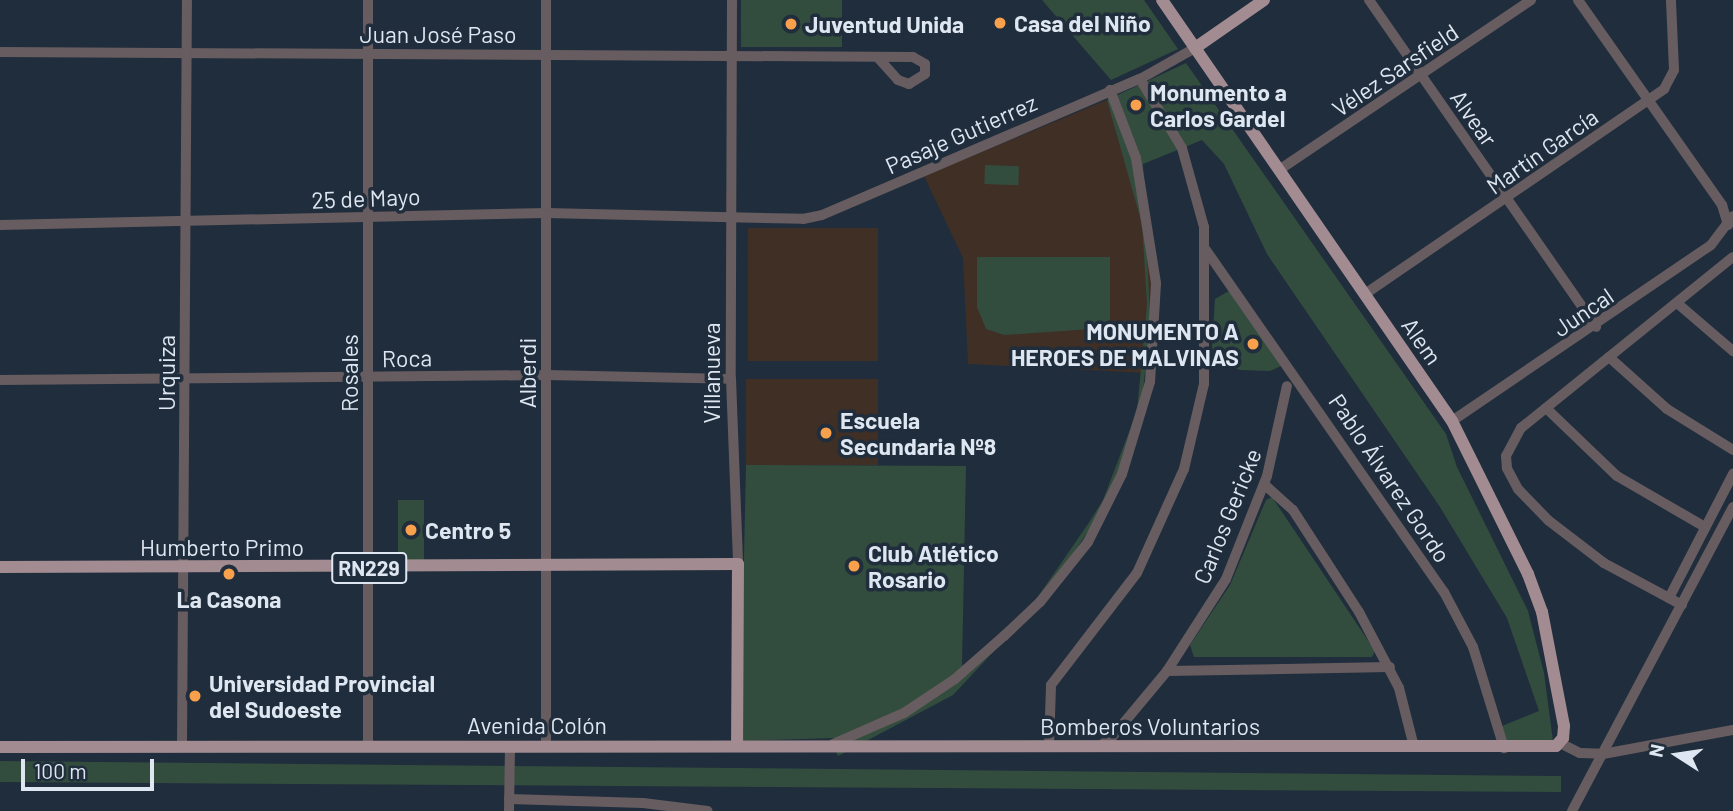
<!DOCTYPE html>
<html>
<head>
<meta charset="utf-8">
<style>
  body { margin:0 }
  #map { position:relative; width:1733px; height:811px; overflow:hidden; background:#202d3c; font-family:Barlow,sans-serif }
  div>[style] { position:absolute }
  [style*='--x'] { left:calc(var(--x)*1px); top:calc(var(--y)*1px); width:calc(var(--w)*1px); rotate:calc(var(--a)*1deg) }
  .education>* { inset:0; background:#402f25; transform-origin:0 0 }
  .green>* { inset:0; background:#324d3e; transform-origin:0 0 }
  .minor>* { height:10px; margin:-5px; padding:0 5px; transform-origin:5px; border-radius:5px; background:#675c5f }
  .major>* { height:12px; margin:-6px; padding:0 6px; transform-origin:6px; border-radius:6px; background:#a28c91 }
  .dots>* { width:19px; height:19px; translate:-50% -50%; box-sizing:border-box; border:4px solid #202d3c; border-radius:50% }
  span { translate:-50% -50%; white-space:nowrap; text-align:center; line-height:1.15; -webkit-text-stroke:7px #202d3c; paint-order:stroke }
  .shield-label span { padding:2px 5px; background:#202d3c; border:2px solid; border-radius:5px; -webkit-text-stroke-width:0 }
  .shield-label { font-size:21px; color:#dee7f1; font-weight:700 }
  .poi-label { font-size:23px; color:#dee7f1; font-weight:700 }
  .left { translate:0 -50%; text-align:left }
  .right { translate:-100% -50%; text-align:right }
  .street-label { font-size:23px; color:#dee7f1 }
  .north { position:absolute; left:1642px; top:720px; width:70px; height:70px; -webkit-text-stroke:5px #202d3c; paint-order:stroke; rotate:282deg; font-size:19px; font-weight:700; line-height:28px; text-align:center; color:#dee7f1 }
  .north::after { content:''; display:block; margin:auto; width:24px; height:32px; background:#dee7f1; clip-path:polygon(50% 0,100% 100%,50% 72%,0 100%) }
  .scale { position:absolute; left:21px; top:759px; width:133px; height:32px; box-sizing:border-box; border:4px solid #dee7f1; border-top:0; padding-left:9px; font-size:21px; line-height:24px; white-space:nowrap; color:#dee7f1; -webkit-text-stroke:5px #202d3c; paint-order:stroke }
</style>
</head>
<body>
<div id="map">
  <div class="education">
    <div style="clip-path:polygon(1107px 100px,1133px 165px,1152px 283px,1148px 373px,968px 364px,963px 258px,924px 176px)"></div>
    <div style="left:748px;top:228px;width:130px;height:133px"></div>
    <div style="left:878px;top:379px;width:86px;height:132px;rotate:90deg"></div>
  </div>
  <div class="green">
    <div style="left:741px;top:0;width:101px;height:47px"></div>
    <div style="clip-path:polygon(1042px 0,1144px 0,1178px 49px,1111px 80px)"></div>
    <div style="clip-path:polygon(1186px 63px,1446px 434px,1457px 467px,1528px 611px,1544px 673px,1553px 741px,1507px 741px,1502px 726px,1539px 711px,1507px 618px,1440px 507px,1267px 254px,1224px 164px,1202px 140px,1143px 164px,1150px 318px,1141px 414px,1106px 505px,1040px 602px,953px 695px,838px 756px,832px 745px,876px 720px,836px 738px,740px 741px,746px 465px,966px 466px,962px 666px,1024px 617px,1088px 524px,1103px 500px,1137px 411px,1147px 304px,1142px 224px,1107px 100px)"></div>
    <div style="left:985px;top:165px;width:34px;height:19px;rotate:2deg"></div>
    <div style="clip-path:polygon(977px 257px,1110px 257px,1110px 319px,1106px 328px,1004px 335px,986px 329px,977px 307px)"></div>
    <div style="clip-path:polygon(1229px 291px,1278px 357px,1281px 366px,1270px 371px,1241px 370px,1211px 363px,1215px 299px)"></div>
    <div style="clip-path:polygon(1272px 497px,1375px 651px,1372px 657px,1194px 657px,1190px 645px,1230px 585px,1266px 500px)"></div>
    <div style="left:424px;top:500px;width:60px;height:26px;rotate:90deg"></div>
    <div style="clip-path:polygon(0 761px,1561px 776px,1561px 792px,0 782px)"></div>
  </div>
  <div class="minor">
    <div style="--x:368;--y:0;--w:746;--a:90"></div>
    <div style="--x:546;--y:0;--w:746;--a:90"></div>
    <div style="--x:732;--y:0;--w:379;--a:90.2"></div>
    <div style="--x:731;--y:379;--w:185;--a:87.8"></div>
    <div style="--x:1369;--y:0;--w:398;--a:55.2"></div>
    <div style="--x:1578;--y:0;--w:251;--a:54.9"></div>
    <div style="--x:1722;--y:205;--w:21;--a:73"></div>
    <div style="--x:0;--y:52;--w:913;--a:0.31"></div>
    <div style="--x:913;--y:57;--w:14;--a:30"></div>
    <div style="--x:925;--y:64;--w:10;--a:90"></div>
    <div style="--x:925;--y:74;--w:19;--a:148"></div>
    <div style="--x:909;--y:84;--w:12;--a:-160"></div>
    <div style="--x:898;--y:80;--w:31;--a:-132"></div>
    <div style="--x:1279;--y:170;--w:304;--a:-34"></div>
    <div style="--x:0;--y:225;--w:546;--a:-1.26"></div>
    <div style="--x:546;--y:213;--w:257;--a:1.3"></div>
    <div style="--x:803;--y:219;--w:19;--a:-12"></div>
    <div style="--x:822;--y:215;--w:346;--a:-23.2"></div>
    <div style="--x:1140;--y:79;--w:63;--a:-29.4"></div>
    <div style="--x:1206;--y:250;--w:417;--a:55.2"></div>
    <div style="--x:1444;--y:592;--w:62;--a:62.2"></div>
    <div style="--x:1473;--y:647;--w:106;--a:72.9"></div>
    <div style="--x:1365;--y:294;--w:363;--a:-34.4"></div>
    <div style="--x:1664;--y:89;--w:21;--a:-62"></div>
    <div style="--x:1674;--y:70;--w:70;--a:-92.5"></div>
    <div style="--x:1677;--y:303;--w:74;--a:40.6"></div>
    <div style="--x:1609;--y:357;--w:78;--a:41.9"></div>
    <div style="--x:1667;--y:409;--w:78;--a:31.8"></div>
    <div style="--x:0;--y:380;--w:546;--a:-0.52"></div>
    <div style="--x:546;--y:375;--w:185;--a:1.2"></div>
    <div style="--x:1546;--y:408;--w:98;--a:43.8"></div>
    <div style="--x:1617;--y:476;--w:102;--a:30.1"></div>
    <div style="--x:1452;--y:421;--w:313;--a:-34.2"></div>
    <div style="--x:1711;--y:245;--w:36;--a:-53"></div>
    <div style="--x:1264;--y:484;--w:39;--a:42"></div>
    <div style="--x:1293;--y:510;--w:121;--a:57.1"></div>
    <div style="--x:1359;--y:612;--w:86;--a:62.2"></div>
    <div style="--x:1399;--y:688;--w:61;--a:75.7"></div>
    <div style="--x:1669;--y:598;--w:140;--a:-62.7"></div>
    <div style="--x:1682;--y:605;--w:89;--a:-151.7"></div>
    <div style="--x:1604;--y:563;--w:69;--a:-142.6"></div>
    <div style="--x:1549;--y:521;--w:45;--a:-134.1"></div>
    <div style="--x:1518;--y:489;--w:24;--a:-118"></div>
    <div style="--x:1507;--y:468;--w:12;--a:-95"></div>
    <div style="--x:1506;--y:456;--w:32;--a:-62"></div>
    <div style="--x:1521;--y:428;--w:272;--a:-38.9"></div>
    <div style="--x:1167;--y:671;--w:223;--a:-1"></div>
    <div style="--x:1560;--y:743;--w:22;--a:27"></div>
    <div style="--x:1580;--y:753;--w:23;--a:2"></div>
    <div style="--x:1603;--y:754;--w:132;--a:-10.5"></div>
    <div style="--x:833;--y:744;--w:77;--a:-23.6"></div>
    <div style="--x:904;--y:713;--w:61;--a:-33.7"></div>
    <div style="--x:955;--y:679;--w:65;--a:-41.3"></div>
    <div style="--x:1004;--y:636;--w:50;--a:-43.4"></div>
    <div style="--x:1040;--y:602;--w:77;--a:-51.3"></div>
    <div style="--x:1088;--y:542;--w:76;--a:-63.4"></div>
    <div style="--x:1122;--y:474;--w:96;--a:-73.1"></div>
    <div style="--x:1150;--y:382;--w:99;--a:-86.5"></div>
    <div style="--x:1156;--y:283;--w:127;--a:-99.1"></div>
    <div style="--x:1136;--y:158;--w:73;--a:-110.9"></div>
    <div style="--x:182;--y:746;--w:746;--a:-89.62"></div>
    <div style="--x:1049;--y:746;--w:61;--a:-88.1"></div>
    <div style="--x:1051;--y:685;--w:141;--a:-52.5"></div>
    <div style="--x:1137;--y:573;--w:114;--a:-65.7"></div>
    <div style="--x:1184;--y:469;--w:87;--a:-76.8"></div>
    <div style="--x:1204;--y:384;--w:157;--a:-90"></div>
    <div style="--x:1204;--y:227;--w:82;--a:-105.6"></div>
    <div style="--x:1182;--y:148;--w:81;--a:-121.3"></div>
    <div style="--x:1099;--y:747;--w:16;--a:-38"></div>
    <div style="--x:1112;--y:737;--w:86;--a:-50.2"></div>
    <div style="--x:1167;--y:671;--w:109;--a:-57.3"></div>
    <div style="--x:1226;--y:579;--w:111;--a:-68.3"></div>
    <div style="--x:1267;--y:476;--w:92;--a:-77.5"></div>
    <div style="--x:509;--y:799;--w:134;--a:1.7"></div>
    <div style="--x:643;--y:803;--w:65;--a:7"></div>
    <div style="--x:509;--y:811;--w:65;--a:-89.1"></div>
    <div style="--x:1572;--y:811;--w:344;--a:-62.1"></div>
  </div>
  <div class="major">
    <div style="--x:1195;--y:48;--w:84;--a:-34.8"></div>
    <div style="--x:0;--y:567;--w:738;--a:-0.23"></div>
    <div style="--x:738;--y:564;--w:181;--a:90.3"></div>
    <div style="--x:0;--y:747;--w:1556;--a:-0.04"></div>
    <div style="--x:1556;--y:746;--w:11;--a:-49"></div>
    <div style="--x:1563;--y:738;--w:12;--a:-85"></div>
    <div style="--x:1564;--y:726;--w:116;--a:-100.9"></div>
    <div style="--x:1542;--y:612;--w:40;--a:-110.2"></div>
    <div style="--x:1528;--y:574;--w:171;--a:-116.4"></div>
    <div style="--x:1452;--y:421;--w:511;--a:-124.56"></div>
  </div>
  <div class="dots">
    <div style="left:1000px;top:23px;background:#f8a04b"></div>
    <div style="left:791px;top:24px;background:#f8a04b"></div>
    <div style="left:1136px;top:105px;background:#f8a04b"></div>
    <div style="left:1253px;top:344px;background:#f8a04b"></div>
    <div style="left:826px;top:433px;background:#f8a04b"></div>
    <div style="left:411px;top:530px;background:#f8a04b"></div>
    <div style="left:854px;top:566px;background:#f8a04b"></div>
    <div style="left:229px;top:574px;background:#f8a04b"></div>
    <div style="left:195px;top:696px;background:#f8a04b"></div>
  </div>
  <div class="shield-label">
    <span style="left:369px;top:568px">RN229</span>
  </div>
  <div class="poi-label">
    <span class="left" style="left:1014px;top:23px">Casa del Niño</span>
    <span class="left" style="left:805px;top:24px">Juventud Unida</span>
    <span class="left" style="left:1150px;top:105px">Monumento a<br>Carlos Gardel</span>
    <span class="right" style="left:1239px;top:344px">MONUMENTO A<br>HEROES DE MALVINAS</span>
    <span class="left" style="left:840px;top:433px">Escuela<br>Secundaria Nº8</span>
    <span class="left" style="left:425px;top:530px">Centro 5</span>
    <span class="left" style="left:868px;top:566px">Club Atlético<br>Rosario</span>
    <span style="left:229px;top:599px">La Casona</span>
    <span class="left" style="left:209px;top:696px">Universidad Provincial<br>del Sudoeste</span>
  </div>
  <div class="street-label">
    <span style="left:438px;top:34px">Juan José Paso</span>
    <span style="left:1395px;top:70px;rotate:-34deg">Vélez Sarsfield</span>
    <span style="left:1474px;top:118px;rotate:55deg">Alvear</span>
    <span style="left:961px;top:134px;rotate:-24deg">Pasaje Gutierrez</span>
    <span style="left:1542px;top:151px;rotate:-35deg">Martín García</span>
    <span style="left:366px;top:198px;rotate:-2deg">25 de Mayo</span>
    <span style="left:1583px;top:312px;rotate:-34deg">Juncal</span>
    <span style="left:1422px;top:341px;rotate:55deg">Alem</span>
    <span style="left:407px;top:358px;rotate:-1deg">Roca</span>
    <span style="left:166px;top:373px;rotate:-90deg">Urquiza</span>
    <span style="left:349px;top:373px;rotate:-90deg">Rosales</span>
    <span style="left:527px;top:373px;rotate:-90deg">Alberdi</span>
    <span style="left:711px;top:373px;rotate:-90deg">Villanueva</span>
    <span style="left:1390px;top:478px;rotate:56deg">Pablo Álvarez Gordo</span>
    <span style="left:1227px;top:516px;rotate:-68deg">Carlos Gericke</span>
    <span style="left:222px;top:547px">Humberto Primo</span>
    <span style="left:537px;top:725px">Avenida Colón</span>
    <span style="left:1150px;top:726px">Bomberos Voluntarios</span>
  </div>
  <div class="north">N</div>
  <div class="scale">100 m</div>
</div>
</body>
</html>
